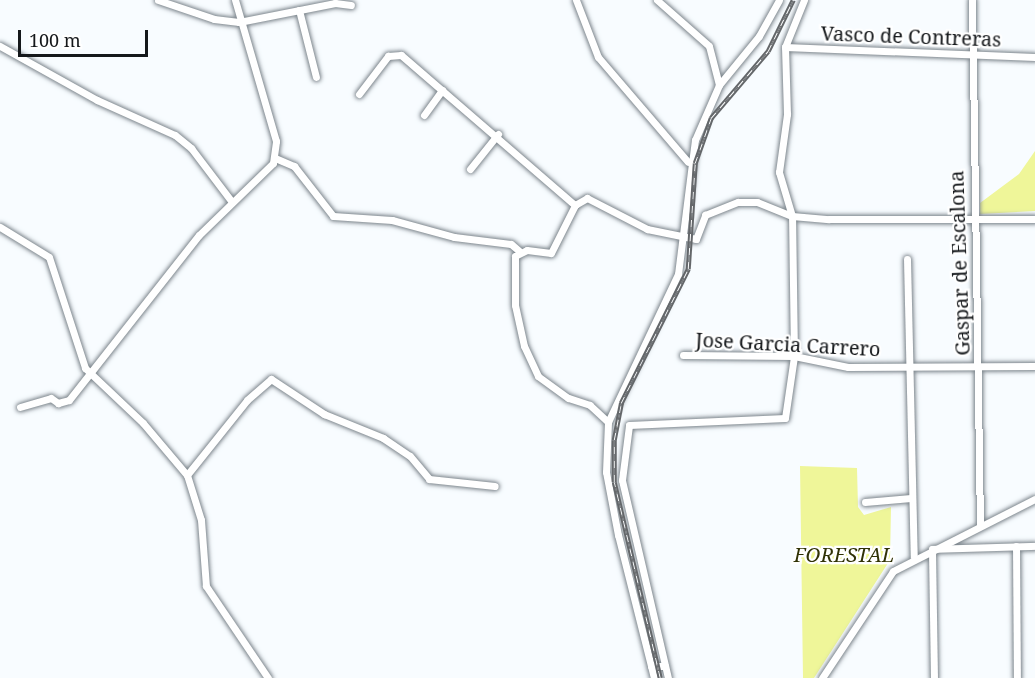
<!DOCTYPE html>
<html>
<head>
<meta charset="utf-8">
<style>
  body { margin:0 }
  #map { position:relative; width:1035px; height:678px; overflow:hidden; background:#f8fcff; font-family:"Noto Serif",serif }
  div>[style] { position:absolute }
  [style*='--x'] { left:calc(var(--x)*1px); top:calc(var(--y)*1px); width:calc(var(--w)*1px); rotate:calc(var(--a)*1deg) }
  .green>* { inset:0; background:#eff699 }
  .roads { filter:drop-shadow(0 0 2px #7d868d) drop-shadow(0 0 2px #7d868d) }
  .minor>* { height:7px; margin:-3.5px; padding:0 3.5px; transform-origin:3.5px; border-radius:3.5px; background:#fff }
  .rail>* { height:4.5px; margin-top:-2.25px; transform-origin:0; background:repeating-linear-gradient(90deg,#fff 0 7px,#64676a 0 14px); box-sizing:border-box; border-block:2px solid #64676a }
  span { translate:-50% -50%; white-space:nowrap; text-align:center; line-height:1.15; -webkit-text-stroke:4.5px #fff; paint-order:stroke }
  .street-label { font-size:20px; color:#15181b }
  .park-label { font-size:20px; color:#303205; font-style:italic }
  .scale { position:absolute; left:18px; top:30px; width:130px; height:27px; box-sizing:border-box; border:3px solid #15181b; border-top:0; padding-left:8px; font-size:18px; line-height:21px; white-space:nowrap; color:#15181b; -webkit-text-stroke:4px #fff; paint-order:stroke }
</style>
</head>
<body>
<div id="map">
  <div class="green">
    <div style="clip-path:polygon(1035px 151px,1035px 211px,980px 214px,980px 203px,1019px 174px)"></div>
    <div style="clip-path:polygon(800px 466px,857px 468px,858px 507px,864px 515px,891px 507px,890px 560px,814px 678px,803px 678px)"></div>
  </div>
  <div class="roads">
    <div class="minor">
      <div style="--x:158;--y:0;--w:59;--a:18.7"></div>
      <div style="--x:214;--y:19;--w:25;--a:7"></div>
      <div style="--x:239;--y:22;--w:98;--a:-11.2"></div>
      <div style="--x:335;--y:3;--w:16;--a:7"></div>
      <div style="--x:576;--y:0;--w:61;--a:68.9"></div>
      <div style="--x:598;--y:57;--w:138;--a:49.4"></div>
      <div style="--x:657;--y:0;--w:69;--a:41.5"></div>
      <div style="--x:709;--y:46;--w:40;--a:75.6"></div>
      <div style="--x:972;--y:0;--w:526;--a:89.13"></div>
      <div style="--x:299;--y:10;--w:69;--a:75.8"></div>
      <div style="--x:0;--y:46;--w:111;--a:29.1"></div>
      <div style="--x:97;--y:100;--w:85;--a:24.2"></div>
      <div style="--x:175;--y:135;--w:21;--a:39"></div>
      <div style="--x:191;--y:148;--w:68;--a:52.8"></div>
      <div style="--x:785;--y:47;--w:250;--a:2.3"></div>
      <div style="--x:359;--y:94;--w:48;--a:-52.7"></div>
      <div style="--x:388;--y:56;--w:13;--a:-4"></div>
      <div style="--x:401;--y:55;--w:230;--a:40.8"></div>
      <div style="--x:424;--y:115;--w:31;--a:-54"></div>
      <div style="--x:275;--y:158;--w:21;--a:23"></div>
      <div style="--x:294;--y:166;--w:63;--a:52"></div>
      <div style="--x:333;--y:216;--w:59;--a:3.9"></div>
      <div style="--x:392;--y:220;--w:64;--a:15.3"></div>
      <div style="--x:454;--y:237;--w:57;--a:7"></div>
      <div style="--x:511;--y:244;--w:11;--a:41"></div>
      <div style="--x:470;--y:169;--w:45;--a:-51.3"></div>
      <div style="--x:0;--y:227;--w:57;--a:31.5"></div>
      <div style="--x:49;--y:257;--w:117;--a:72"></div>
      <div style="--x:85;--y:368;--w:80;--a:43.5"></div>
      <div style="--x:143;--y:423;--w:68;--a:49.8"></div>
      <div style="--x:187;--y:475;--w:47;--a:72.7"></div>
      <div style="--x:201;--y:520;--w:66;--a:85.7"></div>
      <div style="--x:206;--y:586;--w:111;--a:56"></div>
      <div style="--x:907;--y:259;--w:298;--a:88.7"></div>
      <div style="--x:683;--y:355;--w:111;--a:0.5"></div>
      <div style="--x:794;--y:356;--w:55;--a:11.5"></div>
      <div style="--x:848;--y:367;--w:187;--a:-0.3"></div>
      <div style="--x:20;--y:407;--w:32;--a:-16"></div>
      <div style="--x:51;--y:398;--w:9;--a:36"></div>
      <div style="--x:58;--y:403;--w:11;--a:-15"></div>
      <div style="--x:69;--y:400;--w:210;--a:-51.8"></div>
      <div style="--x:199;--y:235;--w:103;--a:-44.2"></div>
      <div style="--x:273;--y:163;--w:22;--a:-82"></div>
      <div style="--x:276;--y:141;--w:147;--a:-106.2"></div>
      <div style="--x:608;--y:422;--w:25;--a:-137"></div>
      <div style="--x:590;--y:405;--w:23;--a:-162"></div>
      <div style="--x:568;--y:398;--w:37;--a:-144"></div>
      <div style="--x:538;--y:376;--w:33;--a:-115"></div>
      <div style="--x:524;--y:346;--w:42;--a:-102.4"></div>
      <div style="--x:515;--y:305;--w:49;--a:-90"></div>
      <div style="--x:515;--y:256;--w:13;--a:-27"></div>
      <div style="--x:527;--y:250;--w:24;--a:7"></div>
      <div style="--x:551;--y:253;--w:54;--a:-63.4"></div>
      <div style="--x:575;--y:205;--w:14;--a:-30"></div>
      <div style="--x:587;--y:198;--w:68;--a:27.3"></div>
      <div style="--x:647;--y:229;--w:50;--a:11.5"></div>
      <div style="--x:696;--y:239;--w:26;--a:-69"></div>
      <div style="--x:705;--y:215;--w:35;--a:-22"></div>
      <div style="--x:738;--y:202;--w:19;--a:0"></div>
      <div style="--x:757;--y:202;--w:38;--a:22"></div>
      <div style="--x:792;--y:216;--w:37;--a:5"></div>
      <div style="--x:829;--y:219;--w:206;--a:0"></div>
      <div style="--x:187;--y:475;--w:96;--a:-51.3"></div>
      <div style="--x:247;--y:400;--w:32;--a:-41"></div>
      <div style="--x:271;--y:379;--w:64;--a:33.4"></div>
      <div style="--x:324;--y:414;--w:64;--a:22.1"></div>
      <div style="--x:383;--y:438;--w:32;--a:34"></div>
      <div style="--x:410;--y:456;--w:30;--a:50"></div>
      <div style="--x:429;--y:479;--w:66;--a:6.1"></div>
      <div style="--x:865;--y:502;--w:46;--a:-5"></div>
      <div style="--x:1016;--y:546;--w:132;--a:89.6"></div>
      <div style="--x:651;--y:666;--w:12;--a:76"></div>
      <div style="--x:665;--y:666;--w:14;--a:180"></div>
      <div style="--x:651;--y:666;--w:135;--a:-104.1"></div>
      <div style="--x:618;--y:535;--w:64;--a:-100.8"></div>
      <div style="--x:606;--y:472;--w:50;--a:-87.7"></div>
      <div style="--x:608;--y:422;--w:164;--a:-64.7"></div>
      <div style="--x:678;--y:274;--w:135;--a:-82.8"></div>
      <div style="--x:695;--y:140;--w:60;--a:-66.4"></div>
      <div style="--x:719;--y:85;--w:63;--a:-50.8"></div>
      <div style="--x:759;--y:36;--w:41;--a:-60.9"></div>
      <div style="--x:668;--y:678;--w:203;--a:-103.1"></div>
      <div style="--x:622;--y:480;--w:55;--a:-82.7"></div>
      <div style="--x:629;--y:425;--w:156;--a:-2.6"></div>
      <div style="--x:785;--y:418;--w:63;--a:-81.7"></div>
      <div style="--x:794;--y:356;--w:140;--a:-90.8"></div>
      <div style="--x:792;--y:216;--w:46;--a:-106.5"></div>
      <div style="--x:779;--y:172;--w:59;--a:-82.1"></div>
      <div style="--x:787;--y:114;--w:67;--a:-91.7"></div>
      <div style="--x:785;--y:47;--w:51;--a:-68"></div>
      <div style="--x:822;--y:678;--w:128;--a:-56.4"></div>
      <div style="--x:893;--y:571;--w:159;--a:-26.9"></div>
      <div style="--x:934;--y:678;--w:129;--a:-90.9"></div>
      <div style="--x:932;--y:549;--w:103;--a:-1.7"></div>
    </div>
  </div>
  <div class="rail">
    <div style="--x:660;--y:678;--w:201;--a:-103.2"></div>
    <div style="--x:614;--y:482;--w:42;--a:-90"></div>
    <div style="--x:614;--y:440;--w:38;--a:-79"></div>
    <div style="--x:621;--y:403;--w:150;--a:-63.4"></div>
    <div style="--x:688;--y:269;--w:106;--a:-86.2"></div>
    <div style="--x:695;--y:163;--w:48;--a:-70.4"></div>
    <div style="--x:711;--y:118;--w:88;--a:-49.6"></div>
    <div style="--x:768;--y:51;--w:57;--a:-63.9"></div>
  </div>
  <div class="street-label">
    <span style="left:911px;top:36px;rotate:2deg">Vasco de Contreras</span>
    <span style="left:959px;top:263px;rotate:-92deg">Gaspar de Escalona</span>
    <span style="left:788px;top:344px;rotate:3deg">Jose Garcia Carrero</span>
  </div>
  <div class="park-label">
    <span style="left:844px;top:554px">FORESTAL</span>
  </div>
  <div class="scale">100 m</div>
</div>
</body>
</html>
